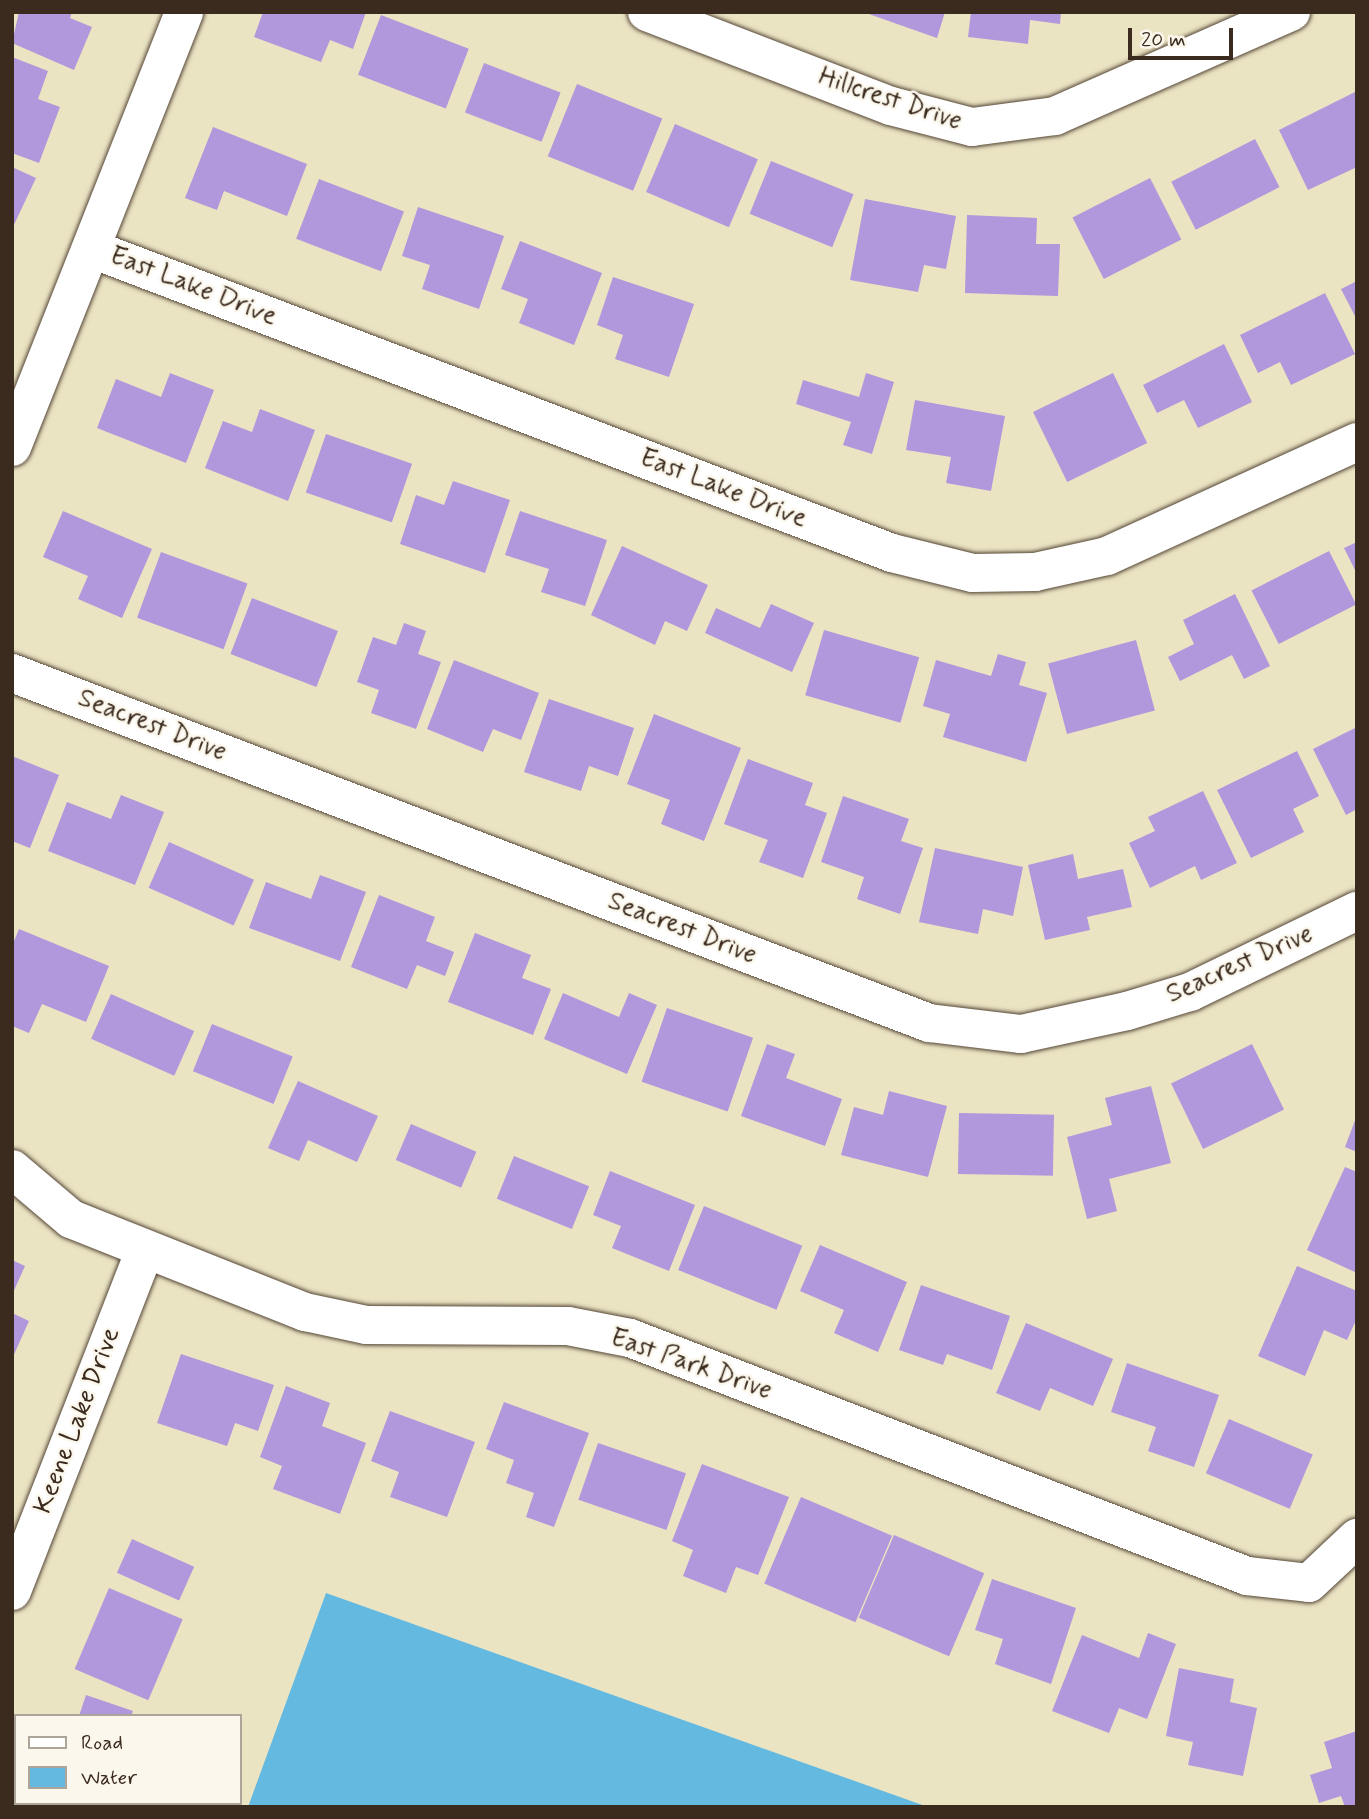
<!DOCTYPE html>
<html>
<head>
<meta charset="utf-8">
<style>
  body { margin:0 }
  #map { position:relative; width:1369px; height:1819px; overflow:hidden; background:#ebe4c3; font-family:Mynerve,sans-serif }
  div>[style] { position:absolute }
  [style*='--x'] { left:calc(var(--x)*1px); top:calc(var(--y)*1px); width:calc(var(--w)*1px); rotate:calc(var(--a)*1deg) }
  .water>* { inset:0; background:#64b9e1 }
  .building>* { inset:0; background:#b197db; transform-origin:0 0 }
  .roads { filter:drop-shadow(0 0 2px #554637) drop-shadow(0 0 2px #554637) }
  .minor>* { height:38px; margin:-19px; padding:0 19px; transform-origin:19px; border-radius:19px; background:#fff }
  span { translate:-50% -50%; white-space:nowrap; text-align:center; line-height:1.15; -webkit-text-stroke:5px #fbf7ec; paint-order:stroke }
  .street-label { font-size:26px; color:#3b2a1e }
  .frame { position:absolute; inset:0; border:14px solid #3b2a1e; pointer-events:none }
  .legend { position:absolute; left:14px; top:1714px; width:228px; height:91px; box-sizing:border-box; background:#fbf7ec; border:2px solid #aea59a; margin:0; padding:9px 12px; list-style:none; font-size:21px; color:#3b2a1e }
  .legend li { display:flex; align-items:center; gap:14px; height:35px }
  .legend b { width:35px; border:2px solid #aea59a }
  .scale { position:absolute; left:1128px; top:28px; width:105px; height:32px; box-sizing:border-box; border:4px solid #3b2a1e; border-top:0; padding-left:9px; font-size:21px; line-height:24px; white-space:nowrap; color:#3b2a1e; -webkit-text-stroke:5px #fbf7ec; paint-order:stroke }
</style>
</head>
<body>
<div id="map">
  <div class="water">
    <div style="clip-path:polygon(326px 1593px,928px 1807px,248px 1807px)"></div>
  </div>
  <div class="building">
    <div style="clip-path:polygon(19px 12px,72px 12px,70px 18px,92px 27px,74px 70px,12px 43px)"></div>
    <div style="clip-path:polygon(263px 12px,366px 12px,353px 49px,330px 40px,321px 62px,254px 37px)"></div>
    <div style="clip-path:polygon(863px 12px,945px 12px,937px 38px)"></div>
    <div style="clip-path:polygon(971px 12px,1061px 12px,1060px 24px,1030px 20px,1028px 44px,968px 37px)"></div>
    <div style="left:381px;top:15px;width:94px;height:64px;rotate:21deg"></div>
    <div style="clip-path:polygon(12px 57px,48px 71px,38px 99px,60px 107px,39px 163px,12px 153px)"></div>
    <div style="left:484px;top:63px;width:82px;height:53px;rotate:21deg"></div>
    <div style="left:577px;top:84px;width:92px;height:78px;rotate:22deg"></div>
    <div style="clip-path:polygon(1357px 91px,1357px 167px,1308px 190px,1279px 130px)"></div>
    <div style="left:675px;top:124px;width:90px;height:74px;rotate:23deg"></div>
    <div style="clip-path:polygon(213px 127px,307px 164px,287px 216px,224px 191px,217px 210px,185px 198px)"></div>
    <div style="left:1255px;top:139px;width:54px;height:94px;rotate:63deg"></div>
    <div style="left:771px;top:161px;width:89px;height:57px;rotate:22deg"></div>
    <div style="clip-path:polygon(12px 167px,36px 178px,12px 229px)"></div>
    <div style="left:1150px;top:178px;width:69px;height:87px;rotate:63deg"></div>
    <div style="left:319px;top:179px;width:91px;height:64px;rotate:21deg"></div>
    <div style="clip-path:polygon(865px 199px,956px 216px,946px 269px,924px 265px,918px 292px,850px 280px)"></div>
    <div style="clip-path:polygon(418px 207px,504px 236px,479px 309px,422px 289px,430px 265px,402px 256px)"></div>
    <div style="clip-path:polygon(967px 215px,1037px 218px,1036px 244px,1060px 244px,1058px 296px,965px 293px)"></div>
    <div style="clip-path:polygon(520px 241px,602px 273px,574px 345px,519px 323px,528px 299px,501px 289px)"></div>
    <div style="clip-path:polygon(613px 277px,694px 304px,669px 377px,615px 359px,623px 335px,597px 325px)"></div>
    <div style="clip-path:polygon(1357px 281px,1357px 320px,1341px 289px)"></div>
    <div style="clip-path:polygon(1325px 293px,1355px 354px,1291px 385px,1280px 362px,1258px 373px,1240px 335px)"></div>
    <div style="clip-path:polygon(1224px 344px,1252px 402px,1198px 428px,1184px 400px,1157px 413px,1143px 385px)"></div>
    <div style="clip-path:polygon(170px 373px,214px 390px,186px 463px,97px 428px,116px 379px,161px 397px)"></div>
    <div style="clip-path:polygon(866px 373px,894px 382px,872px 454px,843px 445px,851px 422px,796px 404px,803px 380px,859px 397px)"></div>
    <div style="left:1113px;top:373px;width:78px;height:89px;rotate:64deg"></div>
    <div style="clip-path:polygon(915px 400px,1005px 416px,991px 491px,946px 483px,951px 457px,906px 450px)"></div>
    <div style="clip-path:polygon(260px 409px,315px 430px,288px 501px,205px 468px,223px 421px,252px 432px)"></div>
    <div style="left:326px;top:434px;width:91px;height:62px;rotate:19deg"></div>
    <div style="clip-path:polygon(453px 481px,510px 500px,485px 573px,400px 544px,416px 495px,444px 505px)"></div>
    <div style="clip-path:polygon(63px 511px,152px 549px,122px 618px,78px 599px,88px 576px,43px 557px)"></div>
    <div style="clip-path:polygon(520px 511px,607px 540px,585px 606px,541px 592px,549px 569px,505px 555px)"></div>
    <div style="clip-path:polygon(1357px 542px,1357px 574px,1344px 548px)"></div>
    <div style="clip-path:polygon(622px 546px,708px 585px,687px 631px,665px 621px,655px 645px,591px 615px)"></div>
    <div style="left:1329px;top:551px;width:60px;height:87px;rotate:63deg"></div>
    <div style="left:161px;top:552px;width:92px;height:70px;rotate:20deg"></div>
    <div style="clip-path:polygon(1235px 594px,1270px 666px,1244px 679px,1232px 655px,1180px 681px,1168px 657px,1194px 644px,1183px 620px)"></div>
    <div style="left:252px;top:598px;width:92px;height:60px;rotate:21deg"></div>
    <div style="clip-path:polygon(771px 604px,814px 623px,792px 672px,705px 633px,716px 608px,760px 628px)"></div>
    <div style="clip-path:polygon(404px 623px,426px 631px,418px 654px,441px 662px,416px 729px,371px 713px,379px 690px,357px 682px,373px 637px,396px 645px)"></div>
    <div style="left:824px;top:630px;width:99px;height:68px;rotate:16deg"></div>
    <div style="left:1136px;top:640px;width:73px;height:91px;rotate:75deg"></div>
    <div style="clip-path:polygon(998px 654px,1026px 662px,1019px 685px,1047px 693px,1026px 762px,943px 737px,950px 714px,923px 706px,936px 660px,991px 676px)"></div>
    <div style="clip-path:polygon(454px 660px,539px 693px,521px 740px,493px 729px,483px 752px,427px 729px)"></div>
    <div style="clip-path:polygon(549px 699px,634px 728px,618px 776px,589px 766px,581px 791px,524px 772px)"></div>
    <div style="clip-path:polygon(654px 714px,741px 748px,704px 841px,661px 824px,670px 800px,627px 784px)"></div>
    <div style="clip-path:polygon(1357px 727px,1357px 809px,1346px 815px,1313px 749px)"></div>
    <div style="clip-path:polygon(1297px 751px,1319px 796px,1293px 809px,1304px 832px,1251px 858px,1217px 790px)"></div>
    <div style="clip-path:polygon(12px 756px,59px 775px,30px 848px,12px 841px)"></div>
    <div style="clip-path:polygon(748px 759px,813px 783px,805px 805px,827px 813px,803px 878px,759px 862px,768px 840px,724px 824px)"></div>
    <div style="clip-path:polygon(1203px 791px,1237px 863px,1201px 880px,1195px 866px,1150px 888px,1129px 843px,1155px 831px,1148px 817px)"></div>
    <div style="clip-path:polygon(121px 795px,164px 812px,135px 885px,48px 851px,67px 802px,111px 819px)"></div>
    <div style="clip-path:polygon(843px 796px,909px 819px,901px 841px,923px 848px,900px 914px,857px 899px,864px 877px,821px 862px)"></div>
    <div style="left:169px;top:842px;width:93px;height:50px;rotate:24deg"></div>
    <div style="clip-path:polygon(935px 848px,1023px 867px,1013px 916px,983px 909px,978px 934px,919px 922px)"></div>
    <div style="clip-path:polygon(1073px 854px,1078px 879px,1123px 869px,1132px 907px,1087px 917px,1090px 930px,1045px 940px,1028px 865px)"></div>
    <div style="clip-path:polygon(320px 875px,366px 892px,340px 961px,249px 928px,266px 882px,311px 899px)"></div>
    <div style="clip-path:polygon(379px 895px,435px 917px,426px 941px,454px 952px,445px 976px,417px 965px,407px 989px,351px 967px)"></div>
    <div style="clip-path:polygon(19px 929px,109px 966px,86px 1022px,42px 1004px,29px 1033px,12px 1026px,12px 946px)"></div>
    <div style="clip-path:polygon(475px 933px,531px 955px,522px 978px,551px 989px,533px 1035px,448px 1002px)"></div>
    <div style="clip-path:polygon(563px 993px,619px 1017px,629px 993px,657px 1005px,627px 1074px,544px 1039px)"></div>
    <div style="left:111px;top:994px;width:91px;height:49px;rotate:24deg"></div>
    <div style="left:667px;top:1008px;width:91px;height:78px;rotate:19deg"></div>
    <div style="left:212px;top:1024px;width:87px;height:51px;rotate:22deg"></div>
    <div style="clip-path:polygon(767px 1044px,795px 1054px,786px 1078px,842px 1099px,825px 1146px,741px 1116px)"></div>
    <div style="left:1252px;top:1044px;width:73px;height:90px;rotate:64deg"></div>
    <div style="clip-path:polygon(298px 1081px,378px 1116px,357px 1162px,308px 1140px,299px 1161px,268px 1148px)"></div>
    <div style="clip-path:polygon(1151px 1086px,1171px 1163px,1109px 1179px,1117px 1211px,1087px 1219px,1067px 1137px,1112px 1125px,1105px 1098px)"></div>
    <div style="clip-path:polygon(889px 1091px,947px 1106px,928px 1177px,841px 1155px,854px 1107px,883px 1115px)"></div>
    <div style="left:959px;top:1113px;width:95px;height:61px;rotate:1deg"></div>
    <div style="clip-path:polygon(1357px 1115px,1357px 1152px,1345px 1147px)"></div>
    <div style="left:411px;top:1124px;width:71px;height:39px;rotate:23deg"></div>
    <div style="left:514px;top:1156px;width:81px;height:46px;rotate:22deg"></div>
    <div style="clip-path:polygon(1345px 1167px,1357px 1172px,1357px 1273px,1307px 1250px)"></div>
    <div style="clip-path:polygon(610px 1171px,695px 1205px,669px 1271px,612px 1248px,621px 1226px,593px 1215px)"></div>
    <div style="left:704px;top:1206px;width:106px;height:69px;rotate:22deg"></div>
    <div style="clip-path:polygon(820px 1245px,907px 1282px,878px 1352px,834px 1333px,844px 1310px,800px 1291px)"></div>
    <div style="clip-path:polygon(12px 1260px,25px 1266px,12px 1295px)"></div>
    <div style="clip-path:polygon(1297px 1266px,1357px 1291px,1357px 1318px,1347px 1340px,1324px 1330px,1305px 1376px,1258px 1356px)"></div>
    <div style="clip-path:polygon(921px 1285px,1010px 1316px,992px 1370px,947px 1354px,943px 1365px,899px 1350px)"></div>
    <div style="clip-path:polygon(12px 1313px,29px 1321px,12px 1359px)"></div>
    <div style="clip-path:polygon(1026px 1323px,1113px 1359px,1093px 1406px,1050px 1388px,1040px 1411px,996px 1393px)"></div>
    <div style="clip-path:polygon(181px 1354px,274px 1385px,258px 1431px,235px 1423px,227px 1446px,157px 1423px)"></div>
    <div style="clip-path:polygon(1127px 1363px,1219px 1395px,1194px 1467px,1148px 1451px,1156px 1427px,1111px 1412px)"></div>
    <div style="clip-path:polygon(286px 1386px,330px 1403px,322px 1426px,366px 1443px,340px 1514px,273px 1489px,282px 1466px,260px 1457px)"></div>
    <div style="clip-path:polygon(504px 1402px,589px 1433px,554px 1527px,526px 1517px,534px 1493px,506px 1483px,514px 1460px,486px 1449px)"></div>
    <div style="clip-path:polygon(390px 1411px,475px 1442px,447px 1517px,390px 1497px,399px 1472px,371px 1461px)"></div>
    <div style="left:1229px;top:1419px;width:91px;height:59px;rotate:23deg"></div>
    <div style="left:598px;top:1443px;width:93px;height:60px;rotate:19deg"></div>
    <div style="clip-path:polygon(702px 1464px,789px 1497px,758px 1575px,736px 1567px,726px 1593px,683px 1576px,693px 1550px,672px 1541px)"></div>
    <div style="left:801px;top:1497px;width:99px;height:94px;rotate:23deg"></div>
    <div style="left:894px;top:1535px;width:98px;height:90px;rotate:23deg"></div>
    <div style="left:132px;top:1539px;width:68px;height:37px;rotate:24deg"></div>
    <div style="clip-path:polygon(992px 1579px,1076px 1608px,1051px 1684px,995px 1664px,1003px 1639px,975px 1630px)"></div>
    <div style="left:109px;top:1588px;width:80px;height:88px;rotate:23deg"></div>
    <div style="clip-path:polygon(1148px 1633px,1176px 1644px,1147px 1719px,1119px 1708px,1109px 1733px,1052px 1711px,1082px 1635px,1139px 1658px)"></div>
    <div style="clip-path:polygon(1179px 1668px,1234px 1679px,1230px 1702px,1257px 1708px,1243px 1776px,1188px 1765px,1193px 1742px,1166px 1736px)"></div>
    <div style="clip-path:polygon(86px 1695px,133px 1711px,131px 1716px,79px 1716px)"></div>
    <div style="clip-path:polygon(1357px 1731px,1357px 1807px,1345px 1807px,1341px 1796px,1319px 1803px,1310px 1775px,1332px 1768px,1324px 1742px)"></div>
    <div style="clip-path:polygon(18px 1803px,63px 1803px,71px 1806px,17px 1807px)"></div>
  </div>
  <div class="roads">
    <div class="minor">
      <div style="--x:647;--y:12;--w:261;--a:21.1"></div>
      <div style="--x:891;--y:106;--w:84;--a:14.5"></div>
      <div style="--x:972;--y:127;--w:84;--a:-7.5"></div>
      <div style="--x:1055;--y:116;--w:258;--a:-23.8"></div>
      <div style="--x:92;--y:249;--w:856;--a:20.81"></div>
      <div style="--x:892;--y:553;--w:83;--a:13.9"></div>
      <div style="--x:973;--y:573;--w:62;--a:-0.9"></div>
      <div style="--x:1035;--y:572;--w:74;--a:-12.5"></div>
      <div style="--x:1107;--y:556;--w:275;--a:-24.5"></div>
      <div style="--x:12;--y:447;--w:468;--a:-68.4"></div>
      <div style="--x:12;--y:673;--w:982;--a:20.89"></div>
      <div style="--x:929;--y:1023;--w:93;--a:6.8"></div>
      <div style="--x:1021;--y:1034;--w:108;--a:-12.2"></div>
      <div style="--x:1127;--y:1011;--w:66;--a:-16.8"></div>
      <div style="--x:1190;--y:992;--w:186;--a:-25.9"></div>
      <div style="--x:12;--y:1169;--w:77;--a:40.3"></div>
      <div style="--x:71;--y:1219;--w:252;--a:21.7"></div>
      <div style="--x:305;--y:1312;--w:62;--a:12"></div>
      <div style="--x:366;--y:1325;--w:202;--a:0.3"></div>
      <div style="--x:568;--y:1326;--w:63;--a:11"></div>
      <div style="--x:630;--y:1338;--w:661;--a:21.09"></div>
      <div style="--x:1247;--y:1576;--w:62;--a:6.4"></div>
      <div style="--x:1309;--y:1583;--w:66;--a:-43.2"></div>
      <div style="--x:12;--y:1591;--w:364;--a:-68.7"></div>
    </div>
  </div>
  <div class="street-label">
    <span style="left:890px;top:100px;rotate:18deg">Hillcrest Drive</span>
    <span style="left:193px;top:287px;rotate:21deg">East Lake Drive</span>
    <span style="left:723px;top:489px;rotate:21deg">East Lake Drive</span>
    <span style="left:152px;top:726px;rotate:21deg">Seacrest Drive</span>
    <span style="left:682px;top:929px;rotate:21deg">Seacrest Drive</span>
    <span style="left:1240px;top:965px;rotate:-24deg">Seacrest Drive</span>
    <span style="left:691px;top:1365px;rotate:19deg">East Park Drive</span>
    <span style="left:78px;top:1421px;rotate:-69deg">Keene Lake Drive</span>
  </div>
  <div class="frame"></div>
  <ul class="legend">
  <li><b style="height:9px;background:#fff"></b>Road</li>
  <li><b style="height:19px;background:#64b9e1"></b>Water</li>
  </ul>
  <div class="scale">20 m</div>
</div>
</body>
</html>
